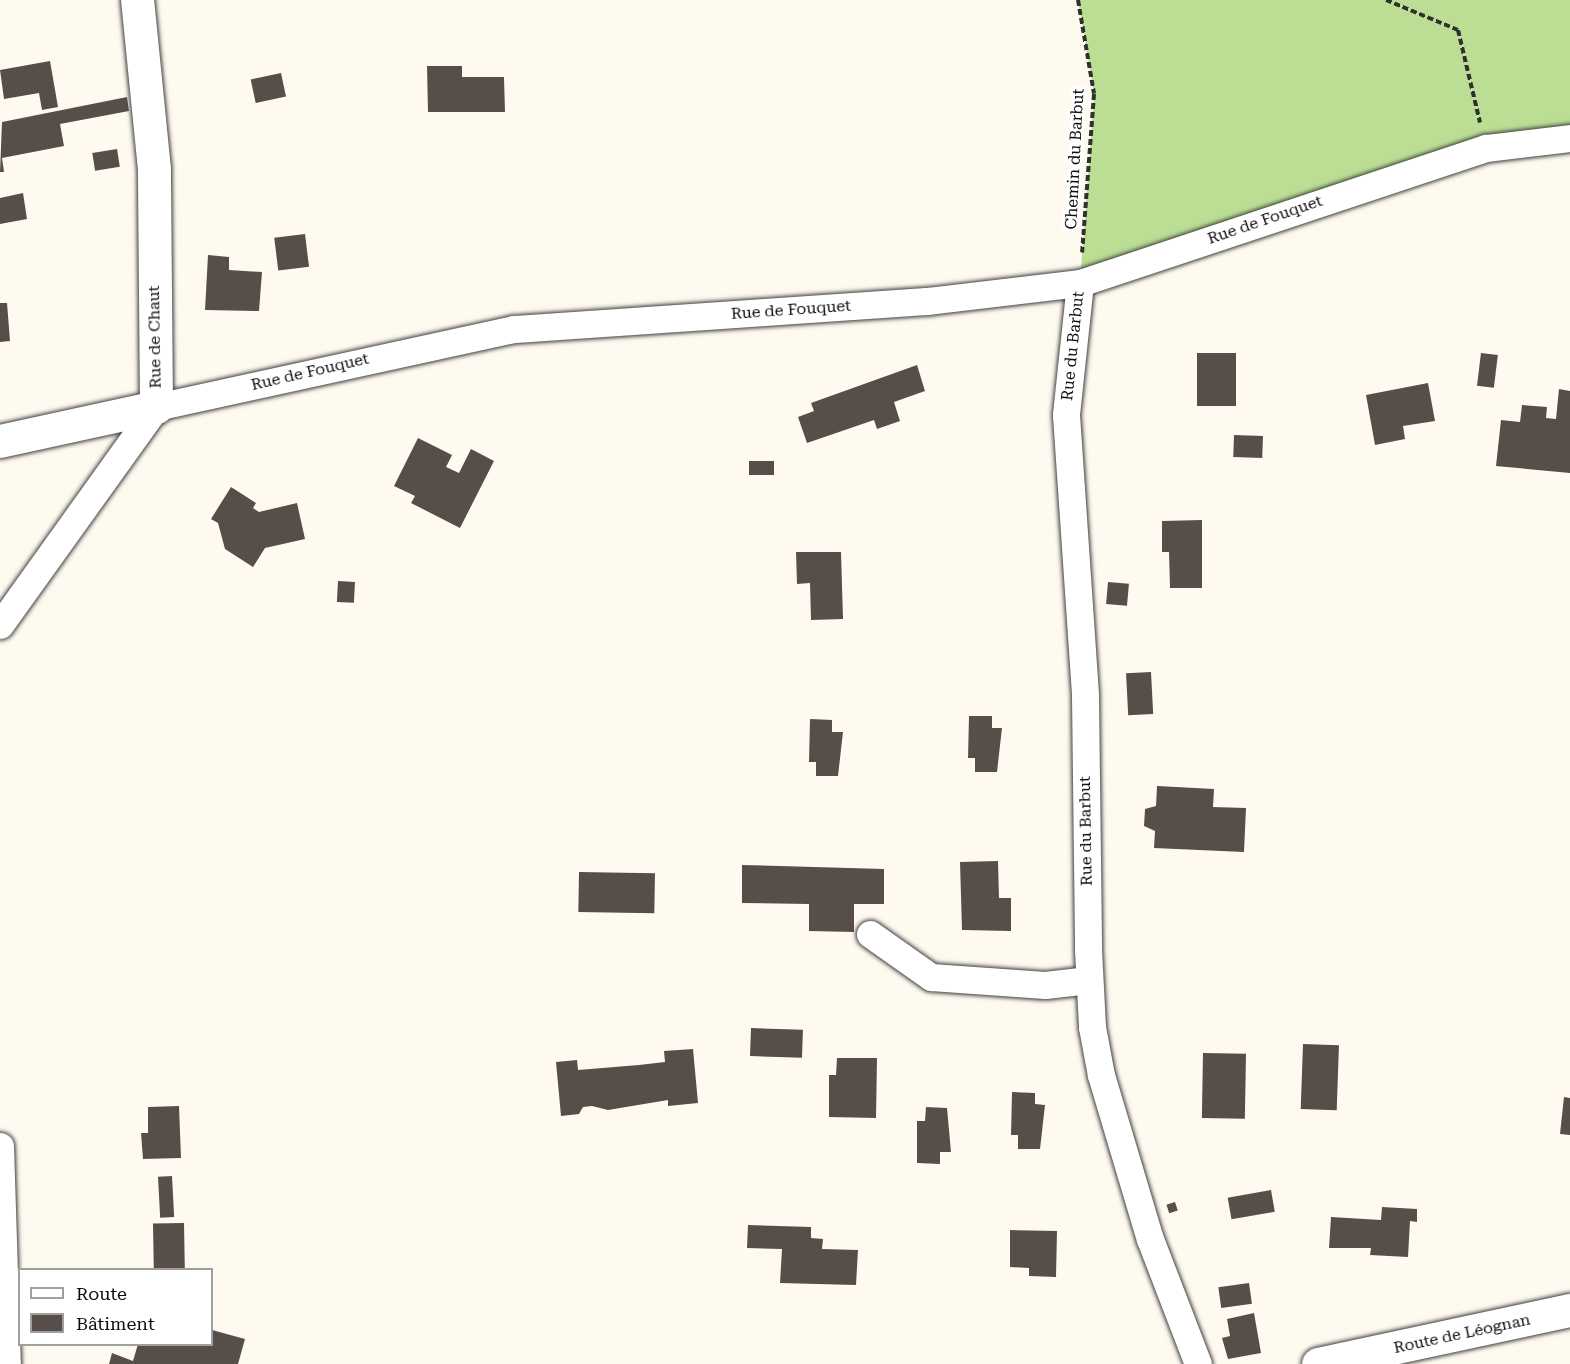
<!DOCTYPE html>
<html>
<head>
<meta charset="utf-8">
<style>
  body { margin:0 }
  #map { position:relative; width:1570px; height:1364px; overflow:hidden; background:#fffaef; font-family:"Roboto Serif",serif }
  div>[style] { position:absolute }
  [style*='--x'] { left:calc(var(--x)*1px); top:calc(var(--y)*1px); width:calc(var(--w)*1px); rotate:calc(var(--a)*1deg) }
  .forest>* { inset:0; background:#bcde94 }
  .building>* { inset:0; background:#574e49; transform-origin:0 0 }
  .path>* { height:4px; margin-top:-2px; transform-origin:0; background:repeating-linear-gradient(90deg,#303030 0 6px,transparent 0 9px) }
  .roads { filter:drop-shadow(0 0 2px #414141) drop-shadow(0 0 2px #414141) }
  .minor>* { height:27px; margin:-13.5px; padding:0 13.5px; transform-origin:13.5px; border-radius:13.5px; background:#fff }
  .tertiary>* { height:33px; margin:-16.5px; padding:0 16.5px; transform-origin:16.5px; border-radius:16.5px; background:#fff }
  span { translate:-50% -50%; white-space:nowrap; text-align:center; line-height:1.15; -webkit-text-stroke:6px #fff; paint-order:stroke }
  .street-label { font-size:16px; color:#0e0e0e }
  .legend { position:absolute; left:18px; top:1268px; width:195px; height:78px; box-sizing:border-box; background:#fff; border:2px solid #9f9f9f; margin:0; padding:8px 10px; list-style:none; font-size:18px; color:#0e0e0e }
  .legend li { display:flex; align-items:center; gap:12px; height:30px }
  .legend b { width:30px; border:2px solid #9f9f9f }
</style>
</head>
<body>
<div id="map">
  <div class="forest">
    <div style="clip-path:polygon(1078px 0,1570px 0,1570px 138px,1486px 148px,1080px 283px,1094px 94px)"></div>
  </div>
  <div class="building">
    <div style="clip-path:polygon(50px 61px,58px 107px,42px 110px,39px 93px,4px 99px,0 70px)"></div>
    <div style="clip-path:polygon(427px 66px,462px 66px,462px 77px,504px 77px,505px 112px,428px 112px)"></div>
    <div style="left:281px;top:73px;width:24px;height:31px;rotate:78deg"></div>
    <div style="clip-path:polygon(127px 97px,129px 111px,60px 124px,64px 146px,2px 158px,4px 172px,0 172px,2px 122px)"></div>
    <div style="left:117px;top:149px;width:18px;height:25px;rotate:81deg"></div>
    <div style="clip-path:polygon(23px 193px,27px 219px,0 224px,0 198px)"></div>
    <div style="left:305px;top:234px;width:33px;height:31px;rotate:83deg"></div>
    <div style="clip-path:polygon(208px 255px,229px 257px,229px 270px,262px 272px,259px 311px,205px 310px)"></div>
    <div style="clip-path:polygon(0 303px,7px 303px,10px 341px,0 342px)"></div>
    <div style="left:1236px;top:353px;width:53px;height:39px;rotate:90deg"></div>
    <div style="left:1481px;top:353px;width:17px;height:33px;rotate:7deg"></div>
    <div style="clip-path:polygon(917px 365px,925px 391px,894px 402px,900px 421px,877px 429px,874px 420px,807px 443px,798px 417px,814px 411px,811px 403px)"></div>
    <div style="clip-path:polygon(1428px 383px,1435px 421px,1403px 426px,1405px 439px,1375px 445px,1366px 395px)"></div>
    <div style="clip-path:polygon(1559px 389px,1570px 391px,1570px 473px,1496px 466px,1501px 420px,1520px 422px,1522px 405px,1547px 407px,1546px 418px,1556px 419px)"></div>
    <div style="left:1234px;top:435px;width:29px;height:22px;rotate:2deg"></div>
    <div style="clip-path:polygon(418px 438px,452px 455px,446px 467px,459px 473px,471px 449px,494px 461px,460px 528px,411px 503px,415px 496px,394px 486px)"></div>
    <div style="left:749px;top:461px;width:25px;height:14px"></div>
    <div style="clip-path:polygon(231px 487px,256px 503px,253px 508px,259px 512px,297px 503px,305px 539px,265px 548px,253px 567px,225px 549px,218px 523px,211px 519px)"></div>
    <div style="clip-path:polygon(1202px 520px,1202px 588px,1170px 588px,1169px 552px,1162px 552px,1162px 521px)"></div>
    <div style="clip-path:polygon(796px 552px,841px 552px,843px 619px,811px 620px,810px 583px,797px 584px)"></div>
    <div style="left:338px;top:581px;width:17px;height:21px;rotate:3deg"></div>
    <div style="left:1108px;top:582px;width:21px;height:22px;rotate:5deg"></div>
    <div style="left:1151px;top:672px;width:42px;height:25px;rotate:87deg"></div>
    <div style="clip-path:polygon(969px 716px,992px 716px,992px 728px,1002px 728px,997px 772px,975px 772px,975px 758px,968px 758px)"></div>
    <div style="clip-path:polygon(810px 719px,832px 720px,832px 732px,843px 732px,838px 776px,816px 776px,816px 762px,809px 762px)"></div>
    <div style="clip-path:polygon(1157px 786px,1214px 789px,1213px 807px,1246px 808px,1244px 852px,1154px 848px,1155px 831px,1144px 826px,1145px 809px,1156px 806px)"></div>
    <div style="clip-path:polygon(998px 861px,999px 898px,1011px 898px,1011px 931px,962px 930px,960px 862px)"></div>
    <div style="clip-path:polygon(742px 865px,884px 869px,884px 904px,854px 904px,854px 932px,809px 931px,809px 904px,742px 903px)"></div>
    <div style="left:579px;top:872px;width:76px;height:40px;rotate:1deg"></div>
    <div style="left:751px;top:1028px;width:52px;height:28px;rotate:2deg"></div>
    <div style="left:1303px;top:1044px;width:36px;height:65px;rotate:2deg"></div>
    <div style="clip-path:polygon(693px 1049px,698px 1103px,668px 1106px,668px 1100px,608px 1110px,592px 1106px,583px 1107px,579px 1114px,561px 1116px,556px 1062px,577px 1060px,578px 1070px,639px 1065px,665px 1062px,664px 1051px)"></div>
    <div style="left:1203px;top:1053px;width:43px;height:65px;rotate:1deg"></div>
    <div style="clip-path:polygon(837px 1058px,877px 1058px,876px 1118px,829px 1117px,829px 1075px,836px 1075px)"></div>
    <div style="clip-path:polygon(1012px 1092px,1035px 1093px,1035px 1104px,1045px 1105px,1040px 1149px,1018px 1149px,1018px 1135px,1011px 1135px)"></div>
    <div style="clip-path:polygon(1564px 1097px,1570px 1098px,1570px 1135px,1560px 1134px)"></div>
    <div style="clip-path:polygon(179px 1106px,181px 1158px,143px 1159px,141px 1133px,148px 1133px,148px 1107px)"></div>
    <div style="clip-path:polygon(926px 1107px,947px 1108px,951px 1152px,940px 1152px,940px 1164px,917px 1163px,917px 1121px,925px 1121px)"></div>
    <div style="left:172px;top:1176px;width:41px;height:14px;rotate:87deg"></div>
    <div style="left:1271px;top:1190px;width:22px;height:44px;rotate:80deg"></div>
    <div style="left:1175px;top:1202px;width:9px;height:9px;rotate:72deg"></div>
    <div style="clip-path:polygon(1382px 1207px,1417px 1209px,1417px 1222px,1410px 1221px,1408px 1257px,1370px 1255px,1371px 1248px,1329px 1248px,1331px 1217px,1381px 1220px)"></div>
    <div style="left:184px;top:1223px;width:46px;height:31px;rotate:89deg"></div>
    <div style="clip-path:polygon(748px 1225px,811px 1227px,811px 1238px,823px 1239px,822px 1249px,858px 1250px,856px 1285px,780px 1283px,782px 1249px,747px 1248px)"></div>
    <div style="clip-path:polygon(1010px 1230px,1057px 1231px,1056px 1277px,1029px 1276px,1029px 1268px,1010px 1267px)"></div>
    <div style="left:1249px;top:1283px;width:21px;height:31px;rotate:82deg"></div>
    <div style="clip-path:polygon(1254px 1313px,1261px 1353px,1228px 1359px,1222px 1338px,1230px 1336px,1227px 1319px)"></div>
    <div style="clip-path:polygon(212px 1330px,245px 1339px,238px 1364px,109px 1364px,112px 1353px,133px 1361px,138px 1344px,212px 1344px)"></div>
  </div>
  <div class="path">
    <div style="--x:1078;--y:0;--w:95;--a:80.3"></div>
    <div style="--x:1094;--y:94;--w:159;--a:94.3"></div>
    <div style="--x:1386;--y:0;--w:78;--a:22.6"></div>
    <div style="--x:1458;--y:30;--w:95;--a:76.6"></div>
  </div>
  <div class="roads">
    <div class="minor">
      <div style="--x:1080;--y:283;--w:133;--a:96.1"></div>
      <div style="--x:1066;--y:415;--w:282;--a:86.1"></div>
      <div style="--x:1085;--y:696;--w:254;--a:89.3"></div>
      <div style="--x:1088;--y:950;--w:77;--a:87"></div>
      <div style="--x:1092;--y:1027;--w:49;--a:79.4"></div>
      <div style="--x:1101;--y:1075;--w:171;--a:73.4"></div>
      <div style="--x:1150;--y:1239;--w:134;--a:69"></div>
      <div style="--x:0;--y:625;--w:268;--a:-54.4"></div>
      <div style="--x:156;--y:407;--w:366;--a:-12.3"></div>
      <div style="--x:514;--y:329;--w:414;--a:-3.9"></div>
      <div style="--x:927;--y:301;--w:154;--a:-6.7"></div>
      <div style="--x:1080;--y:283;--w:428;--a:-18.4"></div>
      <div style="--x:1486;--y:148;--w:85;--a:-6.8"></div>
      <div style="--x:870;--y:934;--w:75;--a:35.2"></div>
      <div style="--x:931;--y:977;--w:114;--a:4"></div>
      <div style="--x:1045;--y:985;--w:44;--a:-6.5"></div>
      <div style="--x:0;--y:1146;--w:218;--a:88.2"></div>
    </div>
    <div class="tertiary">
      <div style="--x:0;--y:441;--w:160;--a:-12.3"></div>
      <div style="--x:156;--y:407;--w:238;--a:-90.5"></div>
      <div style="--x:154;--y:169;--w:170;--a:-95.7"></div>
      <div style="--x:1318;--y:1364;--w:258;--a:-12.1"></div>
    </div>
  </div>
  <div class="street-label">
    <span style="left:1075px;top:159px;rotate:-87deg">Chemin du Barbut</span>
    <span style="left:1265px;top:220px;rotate:-19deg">Rue de Fouquet</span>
    <span style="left:791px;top:310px;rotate:-4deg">Rue de Fouquet</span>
    <span style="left:155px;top:337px;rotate:-91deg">Rue de Chaut</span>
    <span style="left:1073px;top:346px;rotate:-84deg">Rue du Barbut</span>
    <span style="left:310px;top:372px;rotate:-13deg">Rue de Fouquet</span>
    <span style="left:1086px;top:831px;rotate:-91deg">Rue du Barbut</span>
    <span style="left:1462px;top:1334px;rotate:-12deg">Route de Léognan</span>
  </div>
  <ul class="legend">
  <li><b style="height:8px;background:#fff"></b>Route</li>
  <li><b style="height:16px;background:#574e49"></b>Bâtiment</li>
  </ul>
</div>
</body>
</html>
